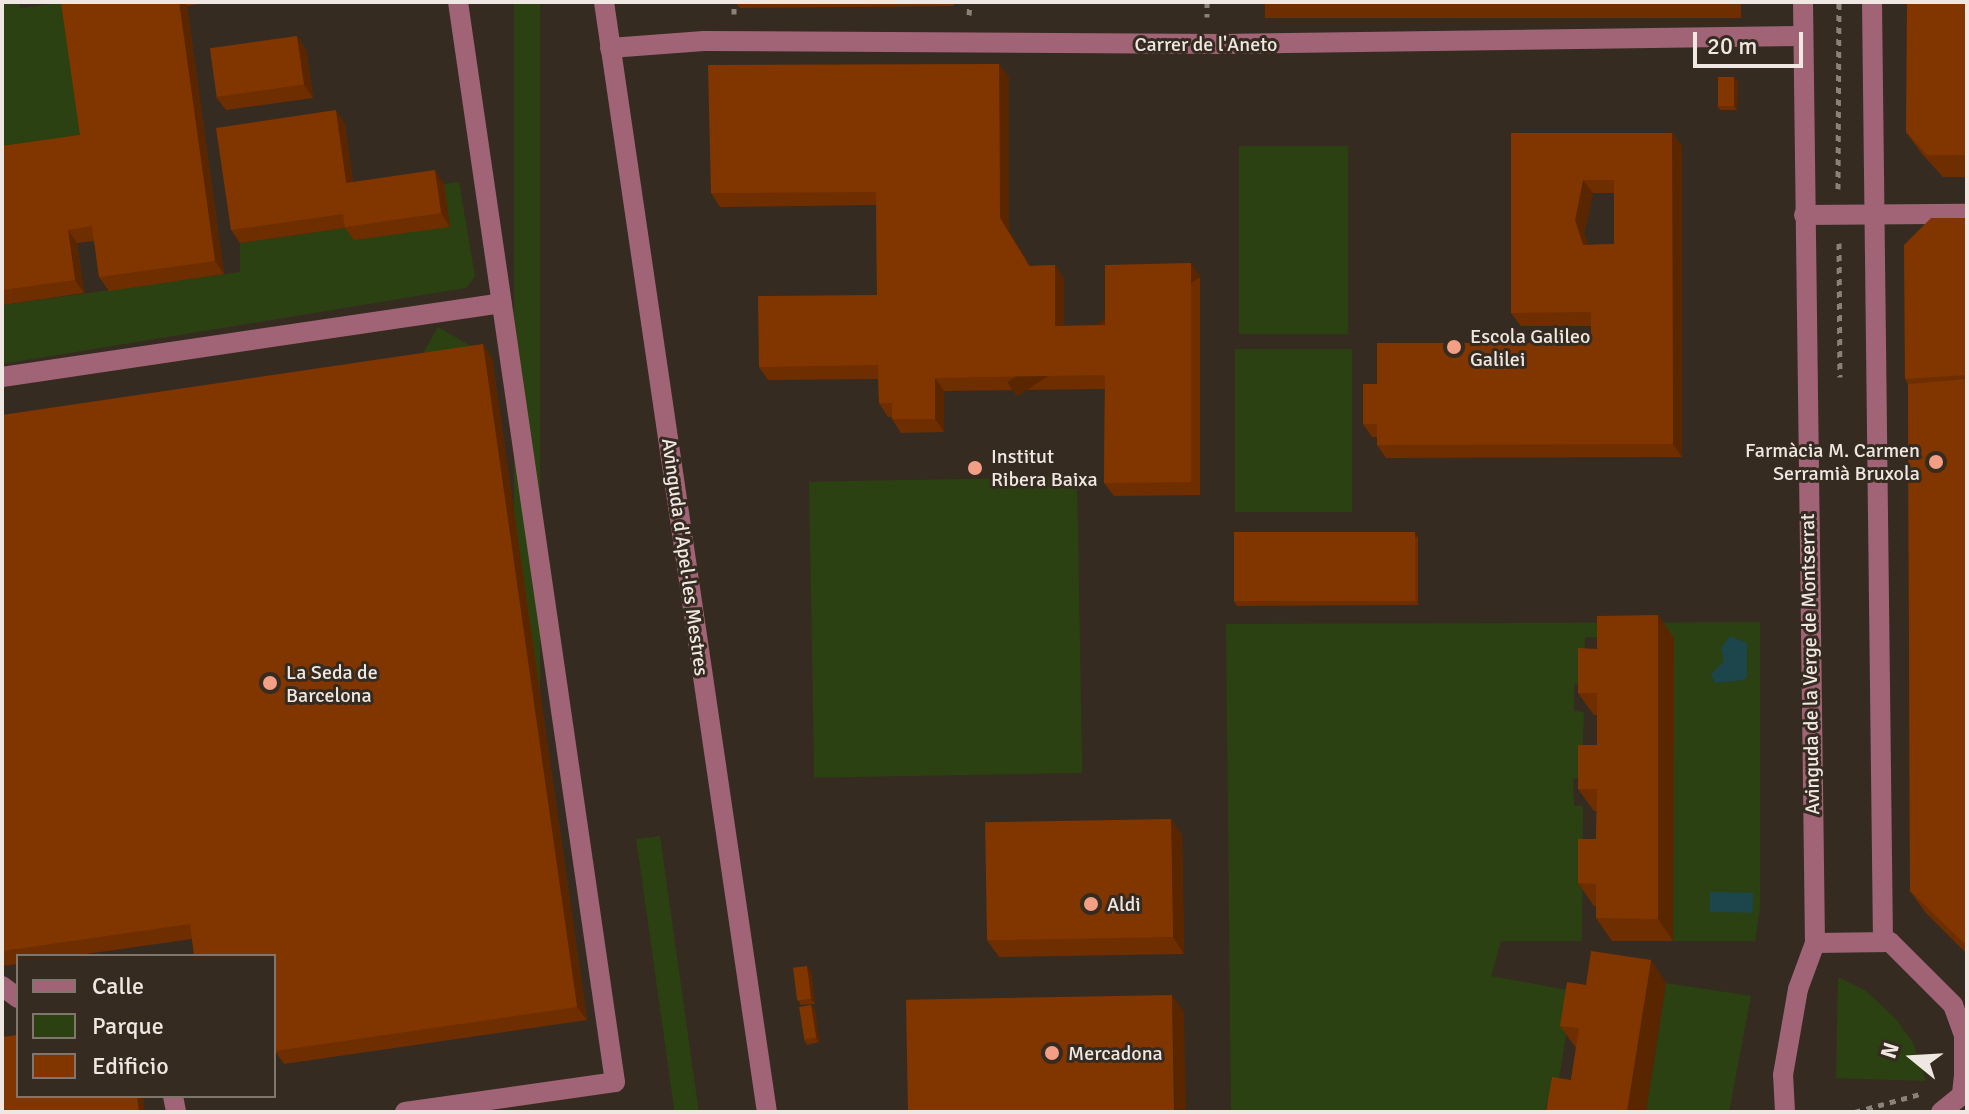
<!DOCTYPE html>
<html>
<head>
<meta charset="utf-8">
<style>
  body { margin:0 }
  #map { position:relative; width:1969px; height:1114px; overflow:hidden; background:#362b21; font-family:Signika,sans-serif }
  div>[style] { position:absolute }
  [style*='--x'] { left:calc(var(--x)*1px); top:calc(var(--y)*1px); width:calc(var(--w)*1px); rotate:calc(var(--a)*1deg) }
  .green>* { inset:0; background:#2c4111; transform-origin:0 0 }
  .water>* { inset:0; background:#1c464c; transform-origin:0 0 }
  .path>* { height:5px; margin-top:-2.5px; transform-origin:0; background:repeating-linear-gradient(90deg,#8b8179 0 6px,transparent 0 12px) }
  .minor>* { height:20px; margin:-10px; padding:0 10px; transform-origin:10px; border-radius:10px; background:#a06476 }
  .wall>* { inset:0; background:#6f2e00; transform-origin:0 0 }
  .shaded-wall>* { inset:0; background:#5a2600; transform-origin:0 0 }
  .building>* { inset:0; background:#813600; transform-origin:0 0 }
  .dots>* { width:22px; height:22px; translate:-50% -50%; box-sizing:border-box; border:4px solid #362b21; border-radius:50% }
  span { translate:-50% -50%; white-space:nowrap; text-align:center; line-height:1.15; -webkit-text-stroke:6px #362b21; paint-order:stroke }
  .street-label { font-size:20px; color:#efe7e1 }
  .poi-label { font-size:20px; color:#efe7e1 }
  .left { translate:0 -50%; text-align:left }
  .right { translate:-100% -50%; text-align:right }
  .frame { position:absolute; inset:0; border:4px solid #efe7e1; pointer-events:none }
  .legend { position:absolute; left:16px; top:954px; width:260px; height:144px; box-sizing:border-box; background:#362b21; border:2px solid #80766e; margin:0; padding:10px 14px; list-style:none; font-size:24px; color:#efe7e1 }
  .legend li { display:flex; align-items:center; gap:16px; height:40px }
  .legend b { width:40px; border:2px solid #80766e }
  .north { position:absolute; left:1873px; top:1018px; width:80px; height:80px; -webkit-text-stroke:6px #362b21; paint-order:stroke; rotate:288deg; font-size:22px; font-weight:700; line-height:32px; text-align:center; color:#efe7e1 }
  .north::after { content:''; display:block; margin:auto; width:28px; height:36px; background:#efe7e1; clip-path:polygon(50% 0,100% 100%,50% 72%,0 100%) }
  .scale { position:absolute; left:1693px; top:32px; width:110px; height:36px; box-sizing:border-box; border:4px solid #efe7e1; border-top:0; padding-left:10px; font-size:24px; line-height:28px; white-space:nowrap; color:#efe7e1; -webkit-text-stroke:6px #362b21; paint-order:stroke }
</style>
</head>
<body>
<div id="map">
  <div class="green">
    <div style="clip-path:polygon(2px 2px,19px 2px,20px 8px,68px 2px,89px 148px,2px 160px)"></div>
    <div style="left:514px;top:2px;width:26px;height:758px"></div>
    <div style="left:1348px;top:146px;width:188px;height:109px;rotate:90deg"></div>
    <div style="clip-path:polygon(459px 182px,475px 277px,466px 288px,2px 364px,2px 305px,240px 272px,240px 243px,352px 227px,450px 227px,444px 184px)"></div>
    <div style="left:438px;top:327px;width:62px;height:441px;rotate:30deg"></div>
    <div style="left:1352px;top:349px;width:163px;height:117px;rotate:90deg"></div>
    <div style="left:1077px;top:477px;width:296px;height:268px;rotate:89deg"></div>
    <div style="clip-path:polygon(1760px 622px,1760px 908px,1755px 941px,1673px 941px,1613px 638px,1585px 637px,1584px 683px,1574px 684px,1574px 711px,1584px 712px,1582px 777px,1573px 779px,1574px 806px,1583px 806px,1582px 941px,1501px 941px,1491px 976px,1573px 991px,1555px 1104px,1547px 1102px,1545px 1112px,1231px 1112px,1226px 624px)"></div>
    <div style="left:660px;top:836px;width:279px;height:24px;rotate:82deg"></div>
    <div style="clip-path:polygon(1838px 977px,1866px 991px,1896px 1019px,1913px 1043px,1926px 1081px,1836px 1078px)"></div>
    <div style="clip-path:polygon(1666px 983px,1751px 996px,1729px 1112px,1646px 1112px)"></div>
  </div>
  <div class="water">
    <div style="clip-path:polygon(1730px 636px,1747px 643px,1747px 676px,1744px 680px,1715px 683px,1711px 674px,1724px 661px,1721px 648px)"></div>
    <div style="left:1710px;top:892px;width:43px;height:20px;rotate:1deg"></div>
  </div>
  <div class="path">
    <div style="--x:1207;--y:2;--w:15;--a:90"></div>
    <div style="--x:734;--y:14;--w:12;--a:-90"></div>
    <div style="--x:969;--y:15;--w:13;--a:-86"></div>
    <div style="--x:1838;--y:189;--w:187;--a:-89.7"></div>
    <div style="--x:1839;--y:243;--w:134;--a:89.6"></div>
    <div style="--x:1855;--y:1112;--w:67;--a:-15.5"></div>
  </div>
  <div class="minor">
    <div style="--x:604;--y:2;--w:1122;--a:81.65"></div>
    <div style="--x:1872;--y:2;--w:937;--a:89.33"></div>
    <div style="--x:610;--y:48;--w:94;--a:-4.3"></div>
    <div style="--x:704;--y:41;--w:517;--a:0.33"></div>
    <div style="--x:1221;--y:44;--w:582;--a:-0.79"></div>
    <div style="--x:1804;--y:215;--w:163;--a:-0.4"></div>
    <div style="--x:2;--y:377;--w:505;--a:-8.42"></div>
    <div style="--x:1815;--y:943;--w:75;--a:-0.8"></div>
    <div style="--x:1890;--y:942;--w:89;--a:45"></div>
    <div style="--x:1953;--y:1005;--w:32;--a:70"></div>
    <div style="--x:1964;--y:1035;--w:40;--a:90"></div>
    <div style="--x:1964;--y:1075;--w:20;--a:96"></div>
    <div style="--x:1962;--y:1095;--w:27;--a:141"></div>
    <div style="--x:2;--y:986;--w:20;--a:37"></div>
    <div style="--x:173;--y:1096;--w:16;--a:79"></div>
    <div style="--x:405;--y:1112;--w:212;--a:-8.1"></div>
    <div style="--x:615;--y:1082;--w:1091;--a:-98.27"></div>
    <div style="--x:1785;--y:1112;--w:37;--a:-93"></div>
    <div style="--x:1783;--y:1075;--w:87;--a:-80.1"></div>
    <div style="--x:1798;--y:989;--w:49;--a:-69.7"></div>
    <div style="--x:1815;--y:943;--w:941;--a:-90.73"></div>
  </div>
  <div class="wall">
    <div style="clip-path:polygon(61px 2px,213px 2px,187px 6px,224px 274px,109px 291px,99px 277px,94px 241px,77px 243px,84px 293px,2px 305px,2px 146px,80px 135px)"></div>
    <div style="clip-path:polygon(735px 2px,954px 2px,954px 6px,740px 8px)"></div>
    <div style="left:1265px;top:2px;width:476px;height:16px"></div>
    <div style="clip-path:polygon(1967px 2px,1967px 177px,1943px 177px,1922px 154px,1906px 132px)"></div>
    <div style="clip-path:polygon(306px 49px,313px 98px,226px 110px,216px 97px)"></div>
    <div style="clip-path:polygon(999px 64px,1009px 77px,1009px 231px,1030px 266px,1055px 265px,1064px 279px,1064px 326px,1105px 325px,1191px 263px,1200px 277px,1200px 495px,1114px 496px,1104px 483px,1105px 389px,944px 391px,944px 432px,901px 433px,892px 419px,892px 417px,888px 417px,879px 403px,878px 379px,768px 380px,759px 367px,877px 295px,876px 205px,720px 207px,711px 193px)"></div>
    <div style="clip-path:polygon(1734px 77px,1738px 82px,1737px 110px,1720px 110px,1717px 106px)"></div>
    <div style="clip-path:polygon(345px 124px,353px 182px,444px 184px,450px 227px,354px 240px,345px 228px,240px 243px,231px 230px)"></div>
    <div style="clip-path:polygon(evenodd,1511px 133px,1672px 133px,1682px 146px,1682px 457px,1386px 458px,1377px 445px,1377px 437px,1372px 437px,1363px 424px,1377px 384px,1591px 343px,1591px 326px,1521px 326px,1511px 313px,1511px 133px,1593px 193px,1614px 193px,1614px 244px,1588px 245px,1584px 233px,1593px 193px)"></div>
    <div style="clip-path:polygon(1967px 218px,1967px 954px,1926px 913px,1910px 891px,1908px 384px,1905px 379px)"></div>
    <div style="clip-path:polygon(492px 358px,587px 1020px,284px 1064px,275px 1051px,274px 956px,192px 939px,72px 956px,18px 956px,18px 964px,2px 966px,2px 415px)"></div>
    <div style="clip-path:polygon(1418px 536px,1418px 605px,1237px 606px,1234px 601px)"></div>
    <div style="clip-path:polygon(1658px 615px,1674px 638px,1673px 941px,1612px 941px,1596px 918px,1596px 906px,1594px 906px,1578px 883px,1596px 839px,1597px 811px,1594px 811px,1578px 789px,1597px 745px,1597px 715px,1594px 715px,1578px 693px,1597px 649px)"></div>
    <div style="clip-path:polygon(1182px 835px,1184px 954px,999px 957px,987px 940px)"></div>
    <div style="clip-path:polygon(1651px 960px,1666px 983px,1571px 1080px,1576px 1048px,1560px 1026px,1586px 985px)"></div>
    <div style="clip-path:polygon(811px 971px,815px 1004px,801px 1005px,798px 1000px)"></div>
    <div style="clip-path:polygon(811px 1005px,815px 1010px,819px 1042px,807px 1045px,804px 1040px)"></div>
  </div>
  <div class="shaded-wall">
    <div style="clip-path:polygon(179px 2px,184px 2px,187px 6px,224px 274px,215px 261px)"></div>
    <div style="clip-path:polygon(297px 36px,306px 49px,313px 98px,304px 85px)"></div>
    <div style="clip-path:polygon(999px 64px,1009px 77px,1009px 231px,1038px 279px,1000px 218px)"></div>
    <div style="clip-path:polygon(1734px 77px,1738px 82px,1737px 110px,1734px 106px)"></div>
    <div style="clip-path:polygon(336px 110px,345px 124px,355px 197px,346px 183px)"></div>
    <div style="clip-path:polygon(1672px 133px,1682px 146px,1682px 457px,1673px 444px)"></div>
    <div style="clip-path:polygon(435px 170px,444px 184px,450px 227px,441px 213px)"></div>
    <div style="clip-path:polygon(1583px 180px,1593px 193px,1584px 233px,1593px 258px,1583px 245px,1575px 220px)"></div>
    <div style="clip-path:polygon(68px 230px,77px 243px,84px 293px,75px 280px)"></div>
    <div style="left:1191px;top:263px;width:17px;height:219px;rotate:57deg"></div>
    <div style="clip-path:polygon(1055px 265px,1064px 279px,1064px 339px,1055px 326px)"></div>
    <div style="clip-path:polygon(483px 344px,492px 358px,587px 1020px,577px 1007px)"></div>
    <div style="clip-path:polygon(935px 378px,944px 391px,944px 432px,935px 419px)"></div>
    <div style="left:1415px;top:532px;width:5px;height:68px;rotate:53deg"></div>
    <div style="clip-path:polygon(1658px 615px,1674px 638px,1673px 941px,1658px 919px)"></div>
    <div style="clip-path:polygon(1171px 819px,1182px 835px,1184px 954px,1173px 937px)"></div>
    <div style="clip-path:polygon(1651px 960px,1666px 983px,1646px 1112px,1627px 1112px)"></div>
    <div style="clip-path:polygon(807px 966px,811px 971px,815px 1004px,811px 999px)"></div>
    <div style="clip-path:polygon(1172px 995px,1184px 1012px,1186px 1112px,1175px 1112px)"></div>
    <div style="clip-path:polygon(811px 1005px,815px 1010px,819px 1042px,816px 1038px)"></div>
    <div style="left:137px;top:1096px;width:7px;height:16px"></div>
  </div>
  <div class="building">
    <div style="clip-path:polygon(61px 2px,179px 2px,215px 261px,99px 277px,92px 226px,68px 230px,75px 280px,2px 290px,2px 146px,80px 135px)"></div>
    <div style="clip-path:polygon(1907px 2px,1967px 2px,1967px 155px,1927px 155px,1906px 132px)"></div>
    <div style="left:297px;top:36px;width:49px;height:88px;rotate:82deg"></div>
    <div style="clip-path:polygon(999px 64px,1000px 218px,1029px 266px,1055px 265px,1055px 326px,1105px 325px,1105px 265px,1191px 263px,1191px 482px,1104px 483px,1105px 375px,935px 378px,935px 419px,892px 419px,892px 403px,879px 403px,878px 365px,759px 367px,758px 296px,877px 295px,876px 192px,711px 193px,708px 65px)"></div>
    <div style="left:1718px;top:77px;width:16px;height:29px"></div>
    <div style="clip-path:polygon(336px 110px,346px 183px,435px 170px,441px 213px,345px 227px,343px 214px,231px 230px,216px 128px)"></div>
    <div style="clip-path:polygon(evenodd,1511px 133px,1672px 133px,1673px 444px,1377px 445px,1377px 424px,1363px 424px,1363px 384px,1377px 384px,1377px 343px,1591px 343px,1591px 312px,1511px 313px,1511px 133px,1583px 180px,1614px 180px,1614px 244px,1583px 245px,1575px 220px,1583px 180px)"></div>
    <div style="clip-path:polygon(1931px 218px,1967px 218px,1967px 375px,1905px 379px,1904px 245px)"></div>
    <div style="clip-path:polygon(483px 344px,577px 1007px,275px 1051px,274px 956px,194px 956px,190px 924px,2px 951px,2px 415px)"></div>
    <div style="clip-path:polygon(1967px 379px,1967px 943px,1964px 943px,1910px 891px,1908px 384px)"></div>
    <div style="left:1234px;top:532px;width:181px;height:69px"></div>
    <div style="clip-path:polygon(1658px 615px,1658px 919px,1596px 918px,1596px 884px,1578px 883px,1578px 839px,1596px 839px,1597px 789px,1578px 789px,1578px 745px,1597px 745px,1597px 693px,1578px 693px,1578px 648px,1597px 649px,1597px 616px)"></div>
    <div style="left:1171px;top:819px;width:118px;height:186px;rotate:89deg"></div>
    <div style="clip-path:polygon(1591px 951px,1651px 960px,1627px 1112px,1546px 1112px,1552px 1077px,1571px 1080px,1579px 1028px,1560px 1026px,1567px 982px,1586px 985px)"></div>
    <div style="left:807px;top:966px;width:33px;height:14px;rotate:83deg"></div>
    <div style="left:1172px;top:995px;width:117px;height:266px;rotate:89deg"></div>
    <div style="left:811px;top:1005px;width:33px;height:12px;rotate:81deg"></div>
    <div style="clip-path:polygon(18px 1035px,18px 1096px,137px 1096px,139px 1112px,2px 1112px,2px 1037px)"></div>
  </div>
  <div class="dots">
    <div style="left:1454px;top:347px;background:#f39f86"></div>
    <div style="left:1936px;top:462px;background:#f39f86"></div>
    <div style="left:975px;top:468px;background:#f39f86"></div>
    <div style="left:270px;top:683px;background:#f39f86"></div>
    <div style="left:1091px;top:904px;background:#f39f86"></div>
    <div style="left:1052px;top:1053px;background:#f39f86"></div>
  </div>
  <div class="street-label">
    <span style="left:1206px;top:44px">Carrer de l'Aneto</span>
    <span style="left:685px;top:557px;rotate:82deg">Avinguda d'Apel·les Mestres</span>
    <span style="left:1810px;top:664px;rotate:-91deg">Avinguda de la Verge de Montserrat</span>
  </div>
  <div class="poi-label">
    <span class="left" style="left:1470px;top:348px">Escola Galileo<br>Galilei</span>
    <span class="right" style="left:1920px;top:462px">Farmàcia M. Carmen<br>Serramià Bruxola</span>
    <span class="left" style="left:991px;top:468px">Institut<br>Ribera Baixa</span>
    <span class="left" style="left:286px;top:684px">La Seda de<br>Barcelona</span>
    <span class="left" style="left:1107px;top:904px">Aldi</span>
    <span class="left" style="left:1068px;top:1053px">Mercadona</span>
  </div>
  <div class="frame"></div>
  <ul class="legend">
  <li><b style="height:10px;background:#a06476"></b>Calle</li>
  <li><b style="height:22px;background:#2c4111"></b>Parque</li>
  <li><b style="height:22px;background:#813600"></b>Edificio</li>
  </ul>
  <div class="north">N</div>
  <div class="scale">20 m</div>
</div>
</body>
</html>
